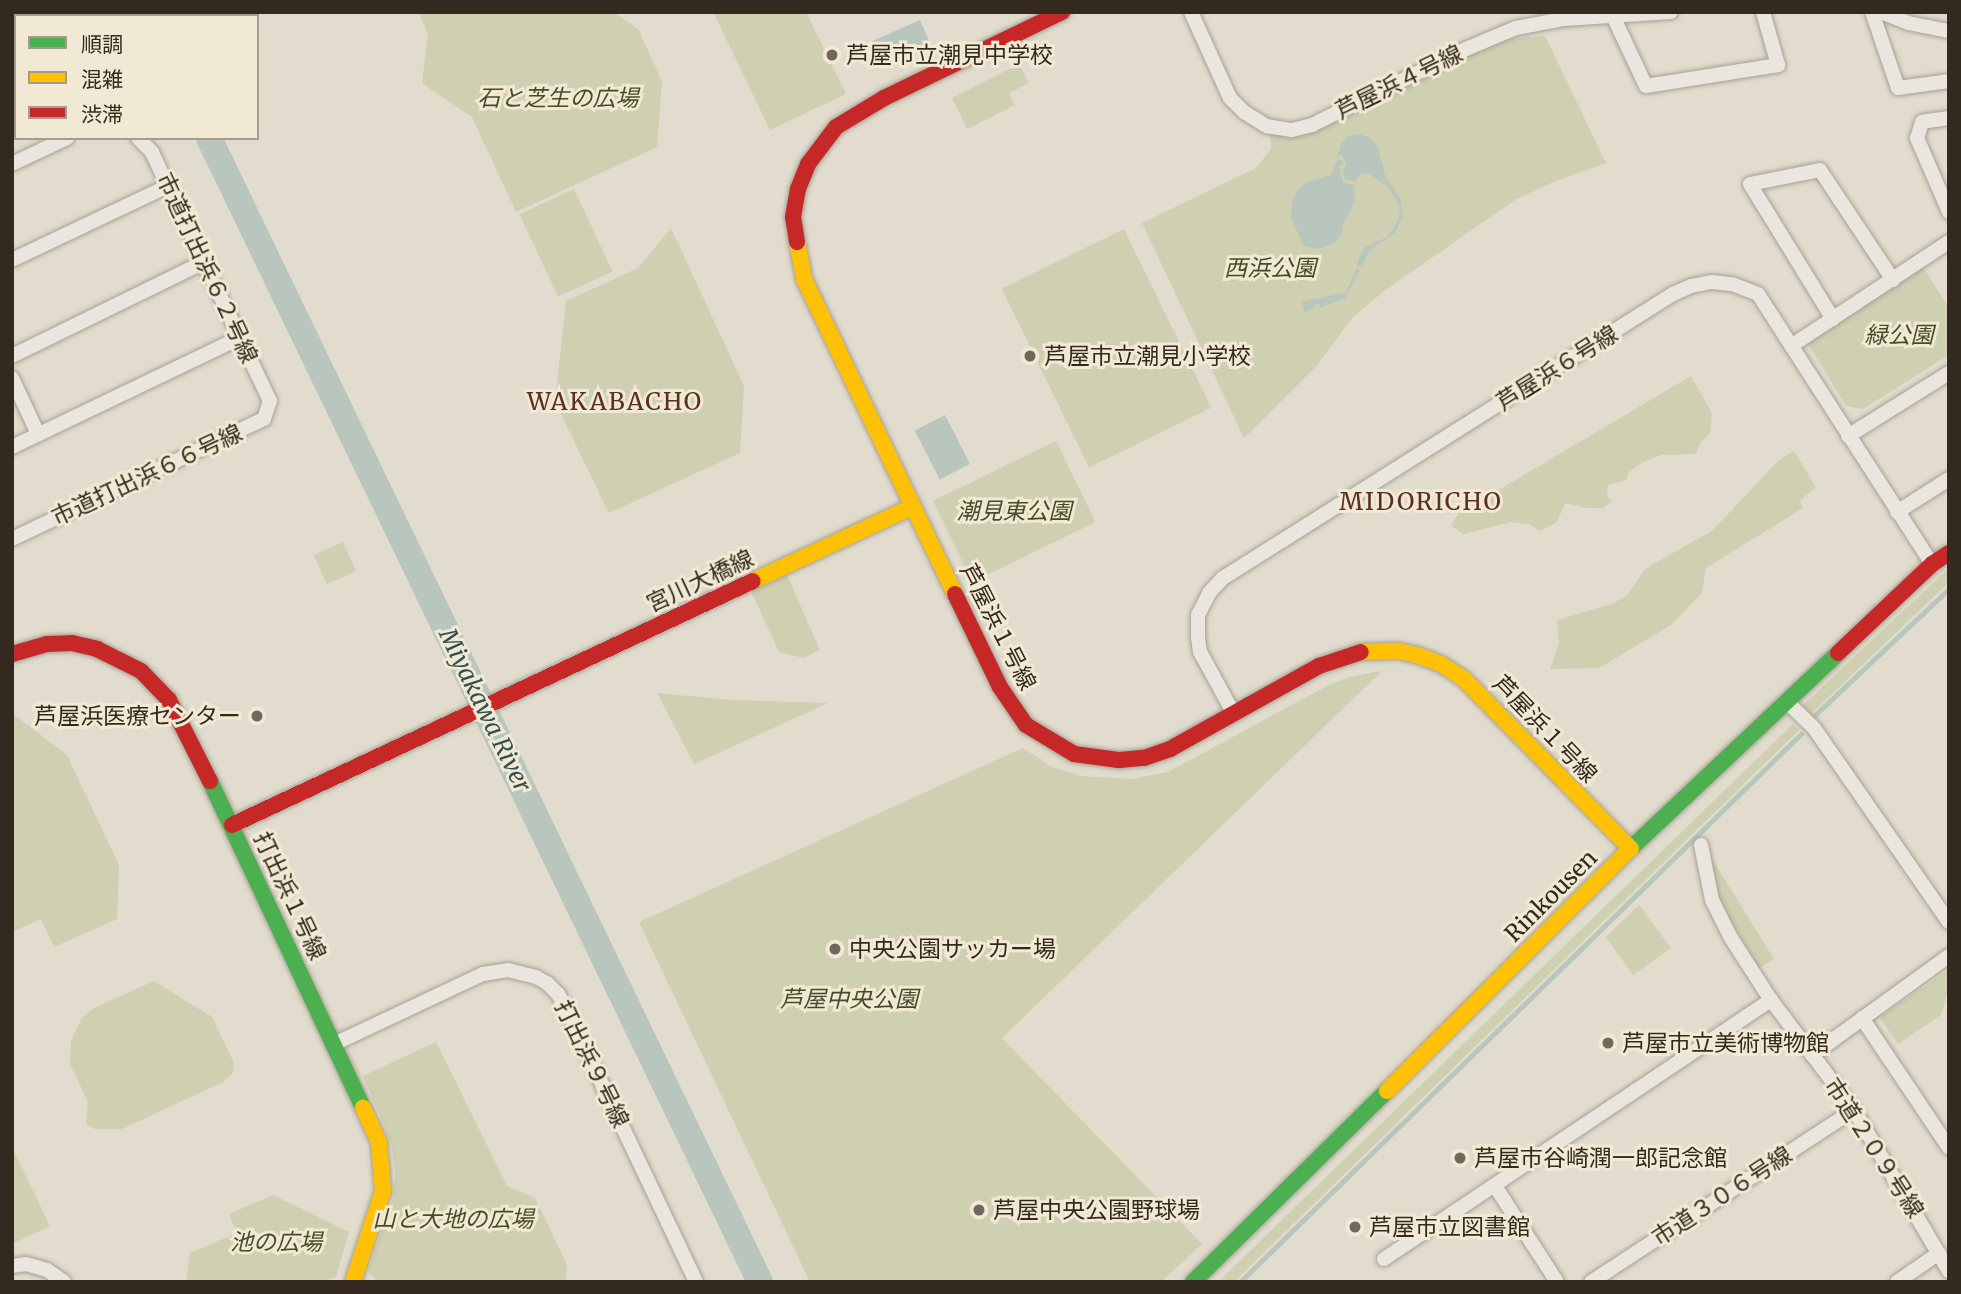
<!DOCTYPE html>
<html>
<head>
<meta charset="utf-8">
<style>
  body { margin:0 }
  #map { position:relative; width:1961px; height:1294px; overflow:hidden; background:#e1dccd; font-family:Merriweather,"Noto Sans JP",serif }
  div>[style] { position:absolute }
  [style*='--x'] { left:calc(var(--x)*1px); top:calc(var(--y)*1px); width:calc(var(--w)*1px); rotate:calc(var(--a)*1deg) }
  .green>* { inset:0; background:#cfcfb1; transform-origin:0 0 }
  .water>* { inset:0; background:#b8c6bd; transform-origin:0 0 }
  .stream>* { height:4.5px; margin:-2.25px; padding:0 2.25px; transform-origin:2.25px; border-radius:2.25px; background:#b8c6bd }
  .river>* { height:26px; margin:-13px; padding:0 13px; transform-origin:13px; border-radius:13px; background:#b8c6bd }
  .roads { filter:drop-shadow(0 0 2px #a6a196) drop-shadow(0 0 2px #a6a196) }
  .street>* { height:14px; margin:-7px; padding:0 7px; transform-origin:7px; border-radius:7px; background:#eae6de }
  .fast>* { height:16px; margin:-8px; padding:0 8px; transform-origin:8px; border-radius:8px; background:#4caf50 }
  .slow>* { height:16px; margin:-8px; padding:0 8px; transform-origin:8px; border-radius:8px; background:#ffc107 }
  .jam>* { height:16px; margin:-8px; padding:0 8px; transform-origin:8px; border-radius:8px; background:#c62828 }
  .dots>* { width:19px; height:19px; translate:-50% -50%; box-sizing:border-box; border:4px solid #f1e9d4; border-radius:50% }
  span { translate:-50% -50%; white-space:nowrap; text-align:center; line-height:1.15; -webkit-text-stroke:6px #f1e9d4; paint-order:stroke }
  .poi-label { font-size:23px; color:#33291f }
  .left { translate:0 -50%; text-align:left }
  .right { translate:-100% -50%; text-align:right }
  .street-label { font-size:23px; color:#33291f }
  .park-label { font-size:23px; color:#434d28; font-style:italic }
  .neighbourhood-label { font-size:24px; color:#5b3024; letter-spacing:2px }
  .water-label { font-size:24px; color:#305150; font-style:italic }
  .frame { position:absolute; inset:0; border:14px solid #33291f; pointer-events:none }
  .legend { position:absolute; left:14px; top:14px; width:245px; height:126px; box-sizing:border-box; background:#f1e9d4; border:2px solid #a59c8c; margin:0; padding:9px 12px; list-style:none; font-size:21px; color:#33291f }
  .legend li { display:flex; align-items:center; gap:14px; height:35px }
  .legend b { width:35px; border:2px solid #a59c8c }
</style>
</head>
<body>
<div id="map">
  <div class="green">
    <div style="clip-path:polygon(418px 12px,613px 12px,638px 29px,662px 81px,657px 147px,516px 212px,472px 117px,422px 83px,428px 34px)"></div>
    <div style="clip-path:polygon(713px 12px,806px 12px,846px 94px,770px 130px)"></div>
    <div style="clip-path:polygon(1545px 36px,1606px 163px,1551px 183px,1515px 200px,1384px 291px,1352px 318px,1315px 368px,1244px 438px,1142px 223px,1256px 168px,1271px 149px,1270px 132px,1289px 135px,1502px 39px)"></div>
    <div style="clip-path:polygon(1019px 64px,1029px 83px,1009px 93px,1015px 105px,967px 129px,952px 98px)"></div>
    <div style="left:574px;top:189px;width:91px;height:60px;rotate:65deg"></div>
    <div style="clip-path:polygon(671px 228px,744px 386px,740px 453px,609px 513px,555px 402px,566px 301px,638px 268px)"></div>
    <div style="left:1124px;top:229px;width:199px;height:136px;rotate:64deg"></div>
    <div style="clip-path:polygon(1923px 267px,1949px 308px,1949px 355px,1863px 409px,1846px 406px,1807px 342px)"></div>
    <div style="clip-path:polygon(1691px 376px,1712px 413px,1710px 433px,1700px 443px,1696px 454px,1661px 455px,1643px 462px,1629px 472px,1626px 480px,1608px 485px,1607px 496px,1612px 501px,1603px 508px,1586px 508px,1565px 503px,1557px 522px,1539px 531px,1529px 524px,1511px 522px,1464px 534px,1451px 526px,1458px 514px)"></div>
    <div style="left:1056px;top:441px;width:90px;height:137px;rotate:64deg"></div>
    <div style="clip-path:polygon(1794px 451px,1816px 487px,1800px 501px,1803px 508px,1706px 568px,1702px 593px,1671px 625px,1599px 668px,1550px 669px,1559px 643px,1557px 620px,1612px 604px,1627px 595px,1646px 568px,1712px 531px,1779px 460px)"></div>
    <div style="left:343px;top:542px;width:32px;height:32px;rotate:66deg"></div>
    <div style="clip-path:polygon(1949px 568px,1949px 582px,1811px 714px,1803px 705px)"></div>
    <div style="clip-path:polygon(787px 575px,820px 650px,804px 658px,779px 652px,751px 591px)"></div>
    <div style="clip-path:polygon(1382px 671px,1002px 1038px,1202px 1244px,1161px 1282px,810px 1282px,639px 922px,1023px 748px,1052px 767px,1081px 776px,1132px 779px,1168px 772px,1327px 686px,1349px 677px)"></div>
    <div style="clip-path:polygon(657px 693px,732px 700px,828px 703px,694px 764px)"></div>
    <div style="clip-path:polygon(12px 713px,67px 755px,119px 865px,117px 919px,54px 947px,41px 919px,12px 932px)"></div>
    <div style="clip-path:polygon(1793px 724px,1799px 730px,1234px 1282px,1218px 1282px)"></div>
    <div style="clip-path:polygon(1709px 854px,1774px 959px,1759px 968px,1719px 902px)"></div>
    <div style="clip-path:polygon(1639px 905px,1671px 948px,1633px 975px,1606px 937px)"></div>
    <div style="clip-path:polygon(1949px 970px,1949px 988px,1941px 1015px,1898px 1044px,1879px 1017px)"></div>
    <div style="clip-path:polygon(154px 981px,212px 1017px,234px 1063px,233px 1073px,223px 1082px,122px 1129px,95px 1129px,86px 1124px,88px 1102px,70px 1064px,71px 1042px,81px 1019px,92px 1009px)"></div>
    <div style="clip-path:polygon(436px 1042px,507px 1186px,535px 1198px,567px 1265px,565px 1282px,378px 1282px,368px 1271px,393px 1198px,395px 1172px,391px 1142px,363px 1076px)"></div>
    <div style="clip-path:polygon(12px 1147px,50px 1226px,12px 1244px)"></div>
    <div style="clip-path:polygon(273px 1195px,349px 1232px,336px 1277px,320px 1282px,186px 1282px,190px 1253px,237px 1233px,229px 1214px)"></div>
  </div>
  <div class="water">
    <div style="clip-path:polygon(12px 12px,217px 12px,217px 16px,16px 16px,16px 88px,12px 90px)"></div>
    <div style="left:920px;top:20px;width:24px;height:53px;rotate:66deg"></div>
    <div style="clip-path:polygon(1359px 134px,1369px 137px,1377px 145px,1385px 175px,1400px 198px,1403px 215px,1395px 233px,1370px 250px,1361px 267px,1357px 265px,1361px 253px,1366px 247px,1387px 237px,1398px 221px,1400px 212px,1397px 201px,1388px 187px,1369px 174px,1362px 173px,1355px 181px,1345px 180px,1343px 170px,1347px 165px,1342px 155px,1337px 157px,1341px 144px,1349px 136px)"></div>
    <div style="clip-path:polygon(1341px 159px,1344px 164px,1339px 166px,1343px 183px,1355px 185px,1354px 203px,1343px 223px,1342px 235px,1334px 243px,1318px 249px,1304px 246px,1291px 218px,1292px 203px,1298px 190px,1307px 182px,1331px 175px,1337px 161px)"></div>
    <div style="clip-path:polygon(1357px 268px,1360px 270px,1345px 298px,1320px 308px,1319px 304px,1313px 306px,1313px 309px,1304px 312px,1302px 302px,1346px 292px)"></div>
    <div style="left:945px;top:415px;width:55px;height:34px;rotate:63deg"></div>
  </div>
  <div class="stream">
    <div style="--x:1814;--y:716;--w:185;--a:-43.3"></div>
    <div style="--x:1240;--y:1282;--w:784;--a:-44.33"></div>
  </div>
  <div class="river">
    <div style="--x:209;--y:138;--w:1270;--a:64.28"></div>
  </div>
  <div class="roads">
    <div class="street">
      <div style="--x:1191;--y:12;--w:94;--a:65.6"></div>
      <div style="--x:1230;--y:98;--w:20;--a:45"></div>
      <div style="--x:1244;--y:112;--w:26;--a:32"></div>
      <div style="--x:1266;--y:126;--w:26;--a:9"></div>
      <div style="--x:1292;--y:130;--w:21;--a:-14"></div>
      <div style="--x:1312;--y:125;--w:172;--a:-26.3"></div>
      <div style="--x:1466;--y:49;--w:54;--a:-22.8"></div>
      <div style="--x:1516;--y:28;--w:49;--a:-10.6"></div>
      <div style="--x:1564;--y:19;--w:107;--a:-3.7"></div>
      <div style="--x:1872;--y:12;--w:80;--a:71.1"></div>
      <div style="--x:1898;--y:88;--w:51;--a:-7.8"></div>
      <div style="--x:1881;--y:12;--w:29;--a:22"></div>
      <div style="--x:1908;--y:23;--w:42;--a:11"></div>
      <div style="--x:1613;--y:16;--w:77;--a:64.8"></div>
      <div style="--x:1646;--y:86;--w:134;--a:-9"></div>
      <div style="--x:1778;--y:65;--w:55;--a:-105.8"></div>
      <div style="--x:1949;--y:118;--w:27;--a:172"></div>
      <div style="--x:1922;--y:122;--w:17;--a:107"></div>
      <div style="--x:1917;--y:138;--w:81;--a:66.6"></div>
      <div style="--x:12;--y:164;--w:61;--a:-25.3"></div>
      <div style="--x:12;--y:260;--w:173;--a:-25.4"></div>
      <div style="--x:1833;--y:319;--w:158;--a:-121.6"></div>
      <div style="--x:1750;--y:184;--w:71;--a:-11.3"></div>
      <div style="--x:1820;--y:170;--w:132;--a:56.4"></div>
      <div style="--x:1791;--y:346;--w:189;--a:-33.4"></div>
      <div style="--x:12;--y:356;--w:214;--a:-26.1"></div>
      <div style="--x:12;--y:378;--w:62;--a:65.1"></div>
      <div style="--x:1848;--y:436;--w:119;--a:-32"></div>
      <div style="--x:12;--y:447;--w:253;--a:-25.6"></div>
      <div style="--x:1897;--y:512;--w:62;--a:-32.4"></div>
      <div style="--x:12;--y:539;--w:279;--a:-25.5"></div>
      <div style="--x:264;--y:419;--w:19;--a:-72"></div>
      <div style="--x:270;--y:401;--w:276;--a:-115.4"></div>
      <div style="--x:152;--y:152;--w:20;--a:-135"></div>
      <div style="--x:1786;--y:701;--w:39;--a:44"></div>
      <div style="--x:1814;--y:728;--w:236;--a:55.2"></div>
      <div style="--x:1234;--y:714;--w:71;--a:-118.7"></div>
      <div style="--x:1200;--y:652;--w:15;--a:-98"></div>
      <div style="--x:1198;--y:637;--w:22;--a:-90"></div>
      <div style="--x:1198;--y:615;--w:25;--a:-63"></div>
      <div style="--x:1209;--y:593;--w:21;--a:-47"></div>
      <div style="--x:1223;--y:578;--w:532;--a:-32.26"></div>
      <div style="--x:1673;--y:294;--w:20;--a:-24"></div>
      <div style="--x:1691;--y:286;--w:21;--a:-11"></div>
      <div style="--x:1712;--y:282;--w:20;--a:6"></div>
      <div style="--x:1732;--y:284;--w:28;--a:21"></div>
      <div style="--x:1758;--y:294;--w:321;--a:57.2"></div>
      <div style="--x:1701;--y:845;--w:56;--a:78.7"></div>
      <div style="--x:1712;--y:900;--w:42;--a:63.4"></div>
      <div style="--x:1731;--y:938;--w:74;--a:57.2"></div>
      <div style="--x:1771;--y:1000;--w:138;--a:53"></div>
      <div style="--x:1854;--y:1110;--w:187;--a:59.5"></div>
      <div style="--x:1862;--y:1018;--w:156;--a:56.2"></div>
      <div style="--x:334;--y:1044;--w:165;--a:-25.2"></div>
      <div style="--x:483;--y:974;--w:25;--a:-9"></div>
      <div style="--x:508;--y:970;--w:29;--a:14"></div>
      <div style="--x:536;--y:977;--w:13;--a:29"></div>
      <div style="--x:547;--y:983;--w:16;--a:45"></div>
      <div style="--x:558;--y:994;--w:18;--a:61"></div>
      <div style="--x:567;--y:1010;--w:301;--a:64.6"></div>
      <div style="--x:1812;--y:1055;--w:169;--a:-35.9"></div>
      <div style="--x:1495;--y:1186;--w:114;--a:57.1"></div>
      <div style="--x:1384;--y:1259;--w:466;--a:-33.8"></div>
      <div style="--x:12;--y:1266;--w:14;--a:-8"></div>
      <div style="--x:26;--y:1264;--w:22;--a:16"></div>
      <div style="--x:47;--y:1270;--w:21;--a:35"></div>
      <div style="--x:1591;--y:1282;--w:314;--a:-33.2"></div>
      <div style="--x:1897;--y:1282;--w:51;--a:-34.6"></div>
    </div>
    <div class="fast">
      <div style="--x:210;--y:781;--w:361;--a:64.9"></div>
      <div style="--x:1627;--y:852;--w:290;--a:-43.3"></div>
      <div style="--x:1193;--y:1282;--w:272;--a:-44.6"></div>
    </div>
    <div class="slow">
      <div style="--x:797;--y:242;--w:38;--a:79"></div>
      <div style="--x:804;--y:279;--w:349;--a:64.4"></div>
      <div style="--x:753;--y:581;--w:175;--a:-25"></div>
      <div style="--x:1361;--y:652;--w:38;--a:-2"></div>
      <div style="--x:1399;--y:651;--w:22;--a:13"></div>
      <div style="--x:1420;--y:656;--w:22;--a:21"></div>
      <div style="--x:1441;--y:664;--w:27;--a:33"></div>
      <div style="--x:1464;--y:679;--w:238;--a:45.5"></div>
      <div style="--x:1387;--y:1091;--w:339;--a:-44.9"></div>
      <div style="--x:353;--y:1282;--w:96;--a:-71.8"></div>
      <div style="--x:383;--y:1191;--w:49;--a:-94.7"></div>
      <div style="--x:379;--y:1142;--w:38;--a:-115"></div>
    </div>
    <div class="jam">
      <div style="--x:797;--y:242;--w:25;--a:-99"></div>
      <div style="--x:793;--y:217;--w:28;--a:-80"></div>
      <div style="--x:798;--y:189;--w:27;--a:-68"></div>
      <div style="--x:808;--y:164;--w:46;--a:-52.9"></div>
      <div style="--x:836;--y:127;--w:56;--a:-31.1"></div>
      <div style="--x:884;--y:98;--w:198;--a:-25.8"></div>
      <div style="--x:955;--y:594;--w:103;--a:64.2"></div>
      <div style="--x:1000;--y:687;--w:46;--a:55.6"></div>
      <div style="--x:1026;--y:725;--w:56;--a:31.1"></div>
      <div style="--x:1074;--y:754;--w:45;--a:7.6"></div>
      <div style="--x:1119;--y:760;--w:25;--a:-5"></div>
      <div style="--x:1144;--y:758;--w:28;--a:-19"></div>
      <div style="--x:1170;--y:749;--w:171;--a:-29.1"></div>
      <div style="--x:1319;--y:666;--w:44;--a:-18.4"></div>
      <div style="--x:1838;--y:653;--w:129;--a:-43.4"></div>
      <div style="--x:1932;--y:564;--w:20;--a:-33"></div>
      <div style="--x:12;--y:654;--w:36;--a:-16"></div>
      <div style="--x:47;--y:644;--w:25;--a:-2"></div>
      <div style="--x:72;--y:643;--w:26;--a:13"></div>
      <div style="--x:97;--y:649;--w:49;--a:26.6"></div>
      <div style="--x:141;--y:671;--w:40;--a:46"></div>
      <div style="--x:169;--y:700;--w:91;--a:63.2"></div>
      <div style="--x:232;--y:825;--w:575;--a:-25.1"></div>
    </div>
  </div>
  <div class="dots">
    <div style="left:832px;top:55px;background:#70685c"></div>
    <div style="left:1030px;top:356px;background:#70685c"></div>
    <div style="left:257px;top:716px;background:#70685c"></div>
    <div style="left:835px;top:949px;background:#70685c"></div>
    <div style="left:1608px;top:1043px;background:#70685c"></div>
    <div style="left:1460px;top:1158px;background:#70685c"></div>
    <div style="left:979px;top:1210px;background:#70685c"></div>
    <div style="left:1355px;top:1227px;background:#70685c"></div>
  </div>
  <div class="poi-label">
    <span class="left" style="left:846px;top:55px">芦屋市立潮見中学校</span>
    <span class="left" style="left:1044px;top:356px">芦屋市立潮見小学校</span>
    <span class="right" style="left:241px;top:716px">芦屋浜医療センター</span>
    <span class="left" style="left:849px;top:949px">中央公園サッカー場</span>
    <span class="left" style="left:1622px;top:1043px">芦屋市立美術博物館</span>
    <span class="left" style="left:1474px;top:1158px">芦屋市谷崎潤一郎記念館</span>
    <span class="left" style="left:993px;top:1210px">芦屋中央公園野球場</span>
    <span class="left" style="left:1369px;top:1227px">芦屋市立図書館</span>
  </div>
  <div class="street-label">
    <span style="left:1399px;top:82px;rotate:-26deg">芦屋浜４号線</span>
    <span style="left:207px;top:268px;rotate:65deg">市道打出浜６２号線</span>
    <span style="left:1557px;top:368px;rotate:-32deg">芦屋浜６号線</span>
    <span style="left:147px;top:475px;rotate:-25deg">市道打出浜６６号線</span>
    <span style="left:700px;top:581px;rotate:-25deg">宮川大橋線</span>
    <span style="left:998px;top:627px;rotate:63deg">芦屋浜１号線</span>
    <span style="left:1545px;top:729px;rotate:46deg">芦屋浜１号線</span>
    <span style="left:290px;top:896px;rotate:65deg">打出浜１号線</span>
    <span style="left:1551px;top:896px;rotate:-45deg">Rinkousen</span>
    <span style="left:592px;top:1064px;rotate:64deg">打出浜９号線</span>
    <span style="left:1874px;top:1148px;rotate:57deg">市道２０９号線</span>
    <span style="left:1722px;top:1196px;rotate:-33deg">市道３０６号線</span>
  </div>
  <div class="park-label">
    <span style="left:558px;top:98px">石と芝生の広場</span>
    <span style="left:1270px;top:268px">西浜公園</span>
    <span style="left:1899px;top:335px">緑公園</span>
    <span style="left:1014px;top:511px">潮見東公園</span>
    <span style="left:849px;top:999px">芦屋中央公園</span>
    <span style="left:453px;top:1219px">山と大地の広場</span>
    <span style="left:276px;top:1242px">池の広場</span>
  </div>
  <div class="neighbourhood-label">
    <span style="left:615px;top:402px">WAKABACHO</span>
    <span style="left:1421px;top:502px">MIDORICHO</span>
  </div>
  <div class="water-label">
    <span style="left:485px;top:710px;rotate:64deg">Miyakawa River</span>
  </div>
  <div class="frame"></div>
  <ul class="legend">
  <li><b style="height:9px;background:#4caf50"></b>順調</li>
  <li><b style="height:9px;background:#ffc107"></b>混雑</li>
  <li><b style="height:9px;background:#c62828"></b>渋滞</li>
  </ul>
</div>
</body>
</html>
